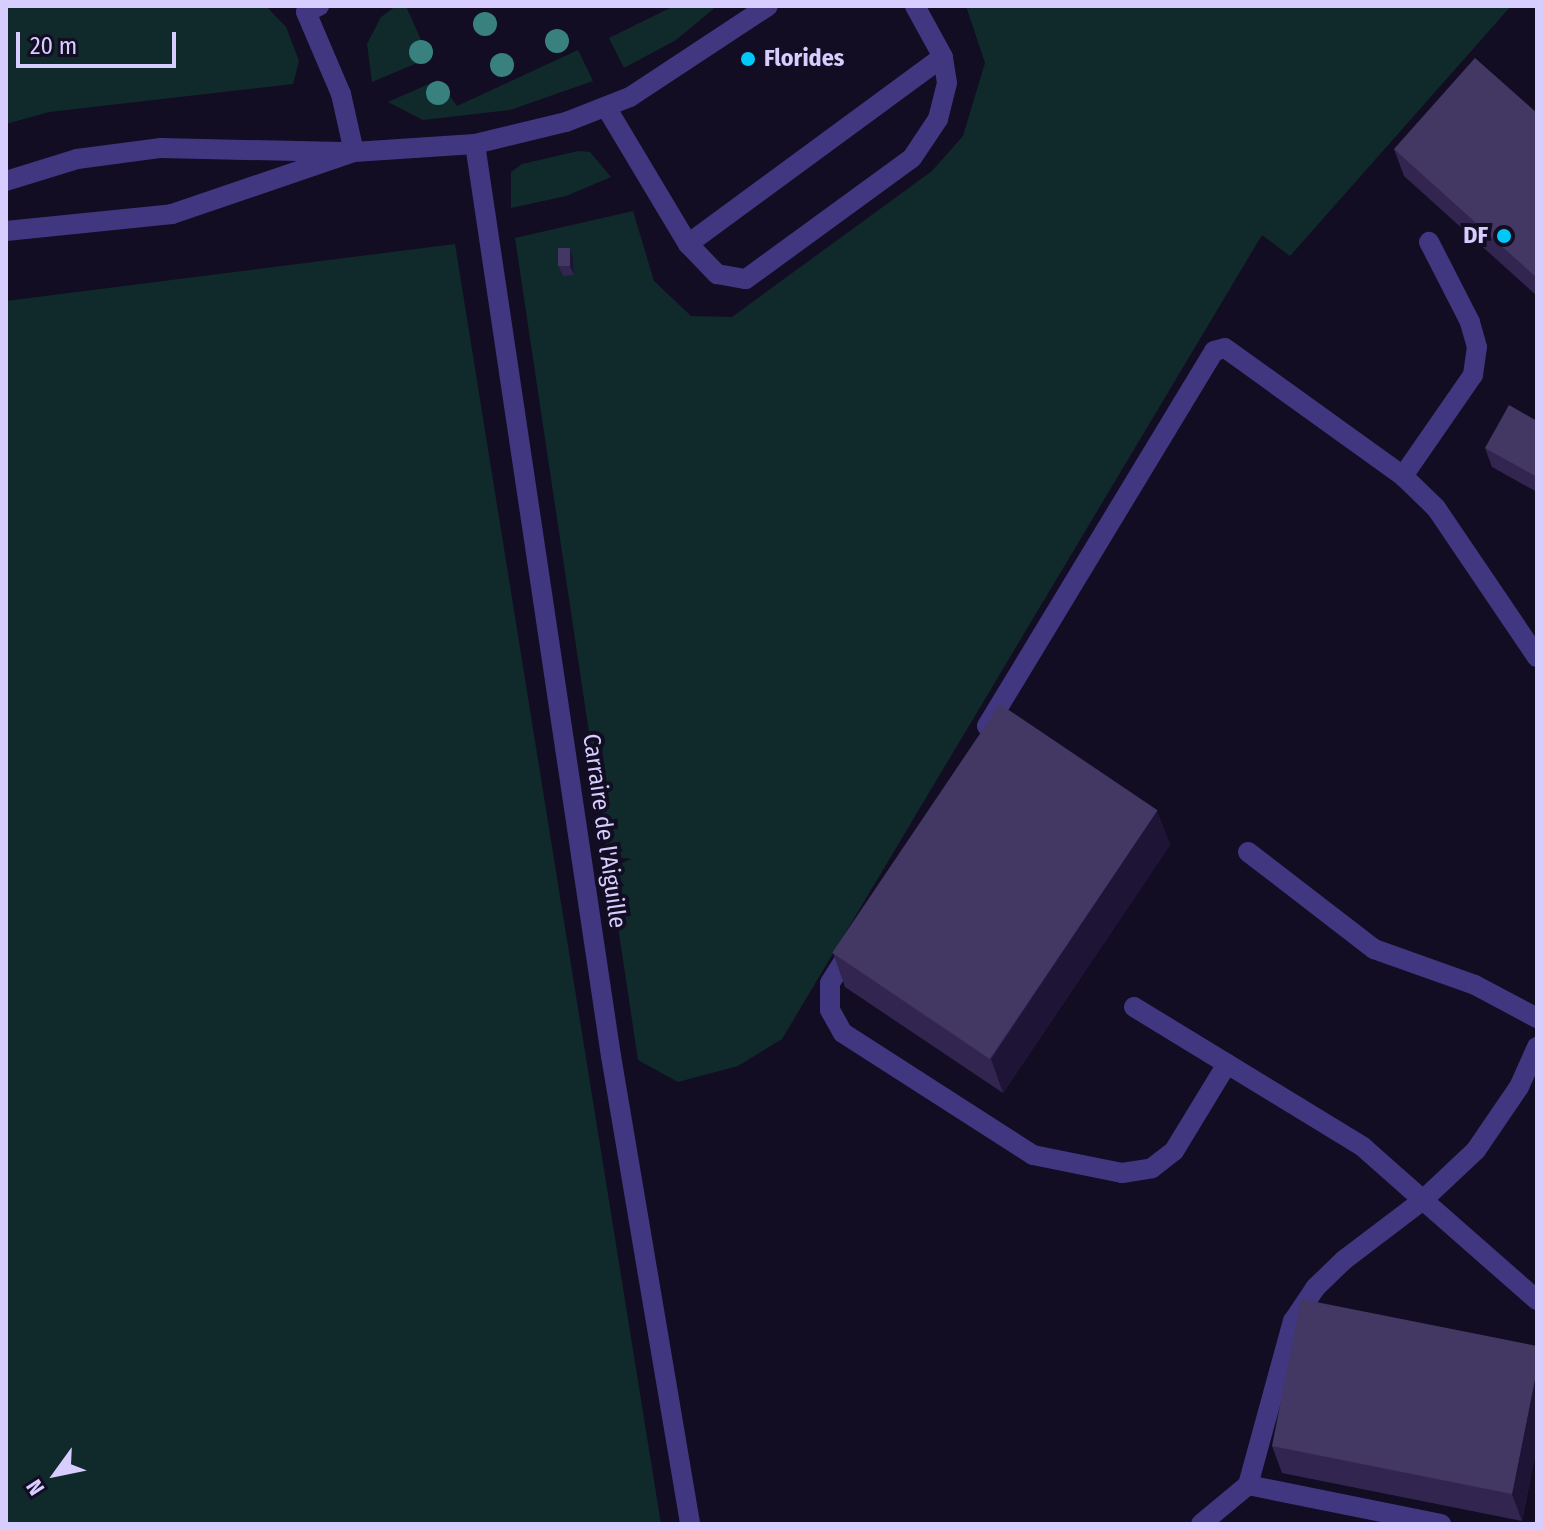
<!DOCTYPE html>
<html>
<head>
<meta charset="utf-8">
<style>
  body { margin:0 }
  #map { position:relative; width:1543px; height:1530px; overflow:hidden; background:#120d22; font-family:"Fira Sans Condensed",sans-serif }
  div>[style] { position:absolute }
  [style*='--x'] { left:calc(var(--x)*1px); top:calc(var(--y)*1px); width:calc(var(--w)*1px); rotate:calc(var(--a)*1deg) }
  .green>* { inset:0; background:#102a2c }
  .minor>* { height:20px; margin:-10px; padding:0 10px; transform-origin:10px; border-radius:10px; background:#413781 }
  .trees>* { width:24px; height:24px; margin:-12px; border-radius:50%; background:#38817f }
  .wall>* { inset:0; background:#322650 }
  .shaded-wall>* { inset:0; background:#1d1436 }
  .building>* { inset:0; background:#433863; transform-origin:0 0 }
  .dots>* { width:22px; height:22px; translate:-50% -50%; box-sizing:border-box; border:4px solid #120d22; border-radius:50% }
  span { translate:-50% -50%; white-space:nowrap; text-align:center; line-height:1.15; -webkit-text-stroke:8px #120d22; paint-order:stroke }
  .poi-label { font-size:24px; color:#d8cdff; font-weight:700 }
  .left { translate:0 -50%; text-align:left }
  .right { translate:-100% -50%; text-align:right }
  .street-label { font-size:24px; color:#d8cdff }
  .frame { position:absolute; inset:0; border:8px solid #d8cdff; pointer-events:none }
  .north { position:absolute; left:16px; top:1434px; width:80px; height:80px; -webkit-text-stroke:6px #120d22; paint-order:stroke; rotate:237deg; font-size:22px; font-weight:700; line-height:32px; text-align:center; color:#d8cdff }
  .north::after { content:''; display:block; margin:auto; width:28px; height:36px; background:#d8cdff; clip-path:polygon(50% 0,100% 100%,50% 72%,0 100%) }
  .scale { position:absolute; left:16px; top:32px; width:160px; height:36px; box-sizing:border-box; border:4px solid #d8cdff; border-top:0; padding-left:10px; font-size:24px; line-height:28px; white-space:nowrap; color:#d8cdff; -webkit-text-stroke:6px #120d22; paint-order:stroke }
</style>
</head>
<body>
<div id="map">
  <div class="green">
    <div style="clip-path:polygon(6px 6px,266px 6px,286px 27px,299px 61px,293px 84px,49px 112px,6px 124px)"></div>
    <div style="clip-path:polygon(396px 6px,406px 6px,429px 58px,372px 82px,367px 44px,381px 17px)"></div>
    <div style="clip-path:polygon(674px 6px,717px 6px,676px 40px,624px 68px,609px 38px)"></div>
    <div style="clip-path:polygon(966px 6px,1511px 6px,1290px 256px,1262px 235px,782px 1039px,738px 1066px,678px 1082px,638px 1060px,515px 238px,633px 211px,654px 281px,691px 316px,732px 317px,932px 171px,963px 136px,985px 63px)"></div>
    <div style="clip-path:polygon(578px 50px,593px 81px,510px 110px,423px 120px,388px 102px,438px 80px,457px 106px)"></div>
    <div style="clip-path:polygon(578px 151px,590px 152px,611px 177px,566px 196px,511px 208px,511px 172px,522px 164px)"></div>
    <div style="clip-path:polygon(455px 244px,661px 1524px,6px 1524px,6px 301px)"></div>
  </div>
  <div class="minor">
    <div style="--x:319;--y:6;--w:14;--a:155"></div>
    <div style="--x:306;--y:12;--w:89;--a:66.9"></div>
    <div style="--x:341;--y:94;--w:59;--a:77.4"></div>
    <div style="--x:354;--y:152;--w:121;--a:-3.8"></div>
    <div style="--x:475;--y:144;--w:94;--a:-13.6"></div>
    <div style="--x:566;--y:122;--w:69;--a:-21.3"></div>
    <div style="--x:630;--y:97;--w:165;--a:-33.4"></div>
    <div style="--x:606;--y:107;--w:160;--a:59.1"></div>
    <div style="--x:688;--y:244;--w:42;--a:46"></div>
    <div style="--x:717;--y:274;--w:29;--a:10"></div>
    <div style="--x:746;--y:279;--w:205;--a:-36.1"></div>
    <div style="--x:912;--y:158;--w:47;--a:-56.3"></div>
    <div style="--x:938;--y:119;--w:37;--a:-76"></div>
    <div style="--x:947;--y:83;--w:26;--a:-99"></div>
    <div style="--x:943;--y:57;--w:58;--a:-118.8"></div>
    <div style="--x:475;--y:144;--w:922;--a:81.52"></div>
    <div style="--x:611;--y:1056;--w:475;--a:80.4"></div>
    <div style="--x:6;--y:181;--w:74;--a:-17.2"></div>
    <div style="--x:77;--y:159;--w:85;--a:-7.5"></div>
    <div style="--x:161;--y:148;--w:181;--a:1.3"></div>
    <div style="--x:6;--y:231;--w:167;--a:-5.8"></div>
    <div style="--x:172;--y:214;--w:192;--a:-18.8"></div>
    <div style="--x:688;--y:244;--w:316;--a:-36.3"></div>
    <div style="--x:1403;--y:476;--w:123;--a:-55.3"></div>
    <div style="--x:1473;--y:375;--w:28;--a:-82"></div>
    <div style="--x:1477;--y:347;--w:26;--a:-106"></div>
    <div style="--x:1470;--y:322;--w:90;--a:-117.1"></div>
    <div style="--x:987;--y:726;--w:438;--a:-58.8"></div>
    <div style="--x:1214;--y:351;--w:11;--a:-15"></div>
    <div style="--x:1225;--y:348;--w:219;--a:35.7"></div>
    <div style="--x:1403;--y:476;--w:46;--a:44.1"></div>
    <div style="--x:1436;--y:508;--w:180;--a:55.9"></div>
    <div style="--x:1248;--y:852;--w:159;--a:37.6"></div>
    <div style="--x:1374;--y:949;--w:107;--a:19.6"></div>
    <div style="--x:1475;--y:985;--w:70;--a:28"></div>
    <div style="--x:852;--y:948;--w:41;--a:122.2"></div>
    <div style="--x:830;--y:983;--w:27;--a:90"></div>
    <div style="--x:830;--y:1010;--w:26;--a:61"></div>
    <div style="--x:843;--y:1033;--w:226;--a:32.7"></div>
    <div style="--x:1033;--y:1155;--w:91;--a:11.4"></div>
    <div style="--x:1122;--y:1173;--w:30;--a:-9"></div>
    <div style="--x:1152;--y:1168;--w:28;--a:-38"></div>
    <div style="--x:1174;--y:1151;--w:102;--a:-58.7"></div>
    <div style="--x:1134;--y:1007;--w:268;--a:31.4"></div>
    <div style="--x:1363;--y:1147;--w:80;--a:41.5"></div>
    <div style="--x:1423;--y:1200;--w:73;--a:-43.3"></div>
    <div style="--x:1476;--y:1150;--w:76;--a:-55.7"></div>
    <div style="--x:1519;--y:1087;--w:44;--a:-65.8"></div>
    <div style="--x:1248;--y:1485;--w:170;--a:-74.7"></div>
    <div style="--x:1293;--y:1321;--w:40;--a:-56"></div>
    <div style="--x:1315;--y:1288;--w:40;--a:-44"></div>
    <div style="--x:1344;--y:1260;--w:99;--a:-37.2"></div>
    <div style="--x:1423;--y:1200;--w:152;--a:41.3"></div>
    <div style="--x:1201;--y:1524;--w:61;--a:-39.7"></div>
    <div style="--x:1248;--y:1485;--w:197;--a:11.4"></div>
  </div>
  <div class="trees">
    <div style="left:485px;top:24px"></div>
    <div style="left:557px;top:41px"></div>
    <div style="left:421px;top:52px"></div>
    <div style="left:502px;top:65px"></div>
    <div style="left:438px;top:93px"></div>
  </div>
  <div class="wall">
    <div style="clip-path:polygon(1537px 113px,1537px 296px,1404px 176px,1394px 149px)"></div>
    <div style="clip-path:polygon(570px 248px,573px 258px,574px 275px,563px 276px,559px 267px)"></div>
    <div style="clip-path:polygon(1537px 421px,1537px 492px,1492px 467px,1485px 448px)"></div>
    <div style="clip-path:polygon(1157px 811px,1170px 845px,1003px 1093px,845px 987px,833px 953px)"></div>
    <div style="clip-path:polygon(1537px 1346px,1537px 1446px,1522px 1521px,1282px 1473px,1272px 1446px)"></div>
  </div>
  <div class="shaded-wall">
    <div style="clip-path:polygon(570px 248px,573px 258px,574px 275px,570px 266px)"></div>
    <div style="clip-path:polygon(1157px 811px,1170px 845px,1003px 1093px,991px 1059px)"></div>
    <div style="clip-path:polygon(1537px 1369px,1537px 1446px,1522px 1521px,1512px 1494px)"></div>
  </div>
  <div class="building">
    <div style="clip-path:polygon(1475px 58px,1537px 113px,1537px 278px,1394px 149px)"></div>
    <div style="left:570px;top:248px;width:18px;height:12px;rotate:90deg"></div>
    <div style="clip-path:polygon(1509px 405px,1537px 421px,1537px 477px,1485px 448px)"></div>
    <div style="left:1000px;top:704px;width:190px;height:300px;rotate:34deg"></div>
    <div style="clip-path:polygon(1301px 1299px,1537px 1346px,1537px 1369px,1512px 1494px,1272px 1446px)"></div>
  </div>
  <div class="dots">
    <div style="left:748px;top:59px;background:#00c9f8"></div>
    <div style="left:1504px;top:236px;background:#00c9f8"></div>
  </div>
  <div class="poi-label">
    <span class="left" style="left:764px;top:59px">Florides</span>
    <span class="right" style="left:1488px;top:236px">DF</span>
  </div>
  <div class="street-label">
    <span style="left:604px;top:831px;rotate:82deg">Carraire de l'Aiguille</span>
  </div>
  <div class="frame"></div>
  <div class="north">N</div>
  <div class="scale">20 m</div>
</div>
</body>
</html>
